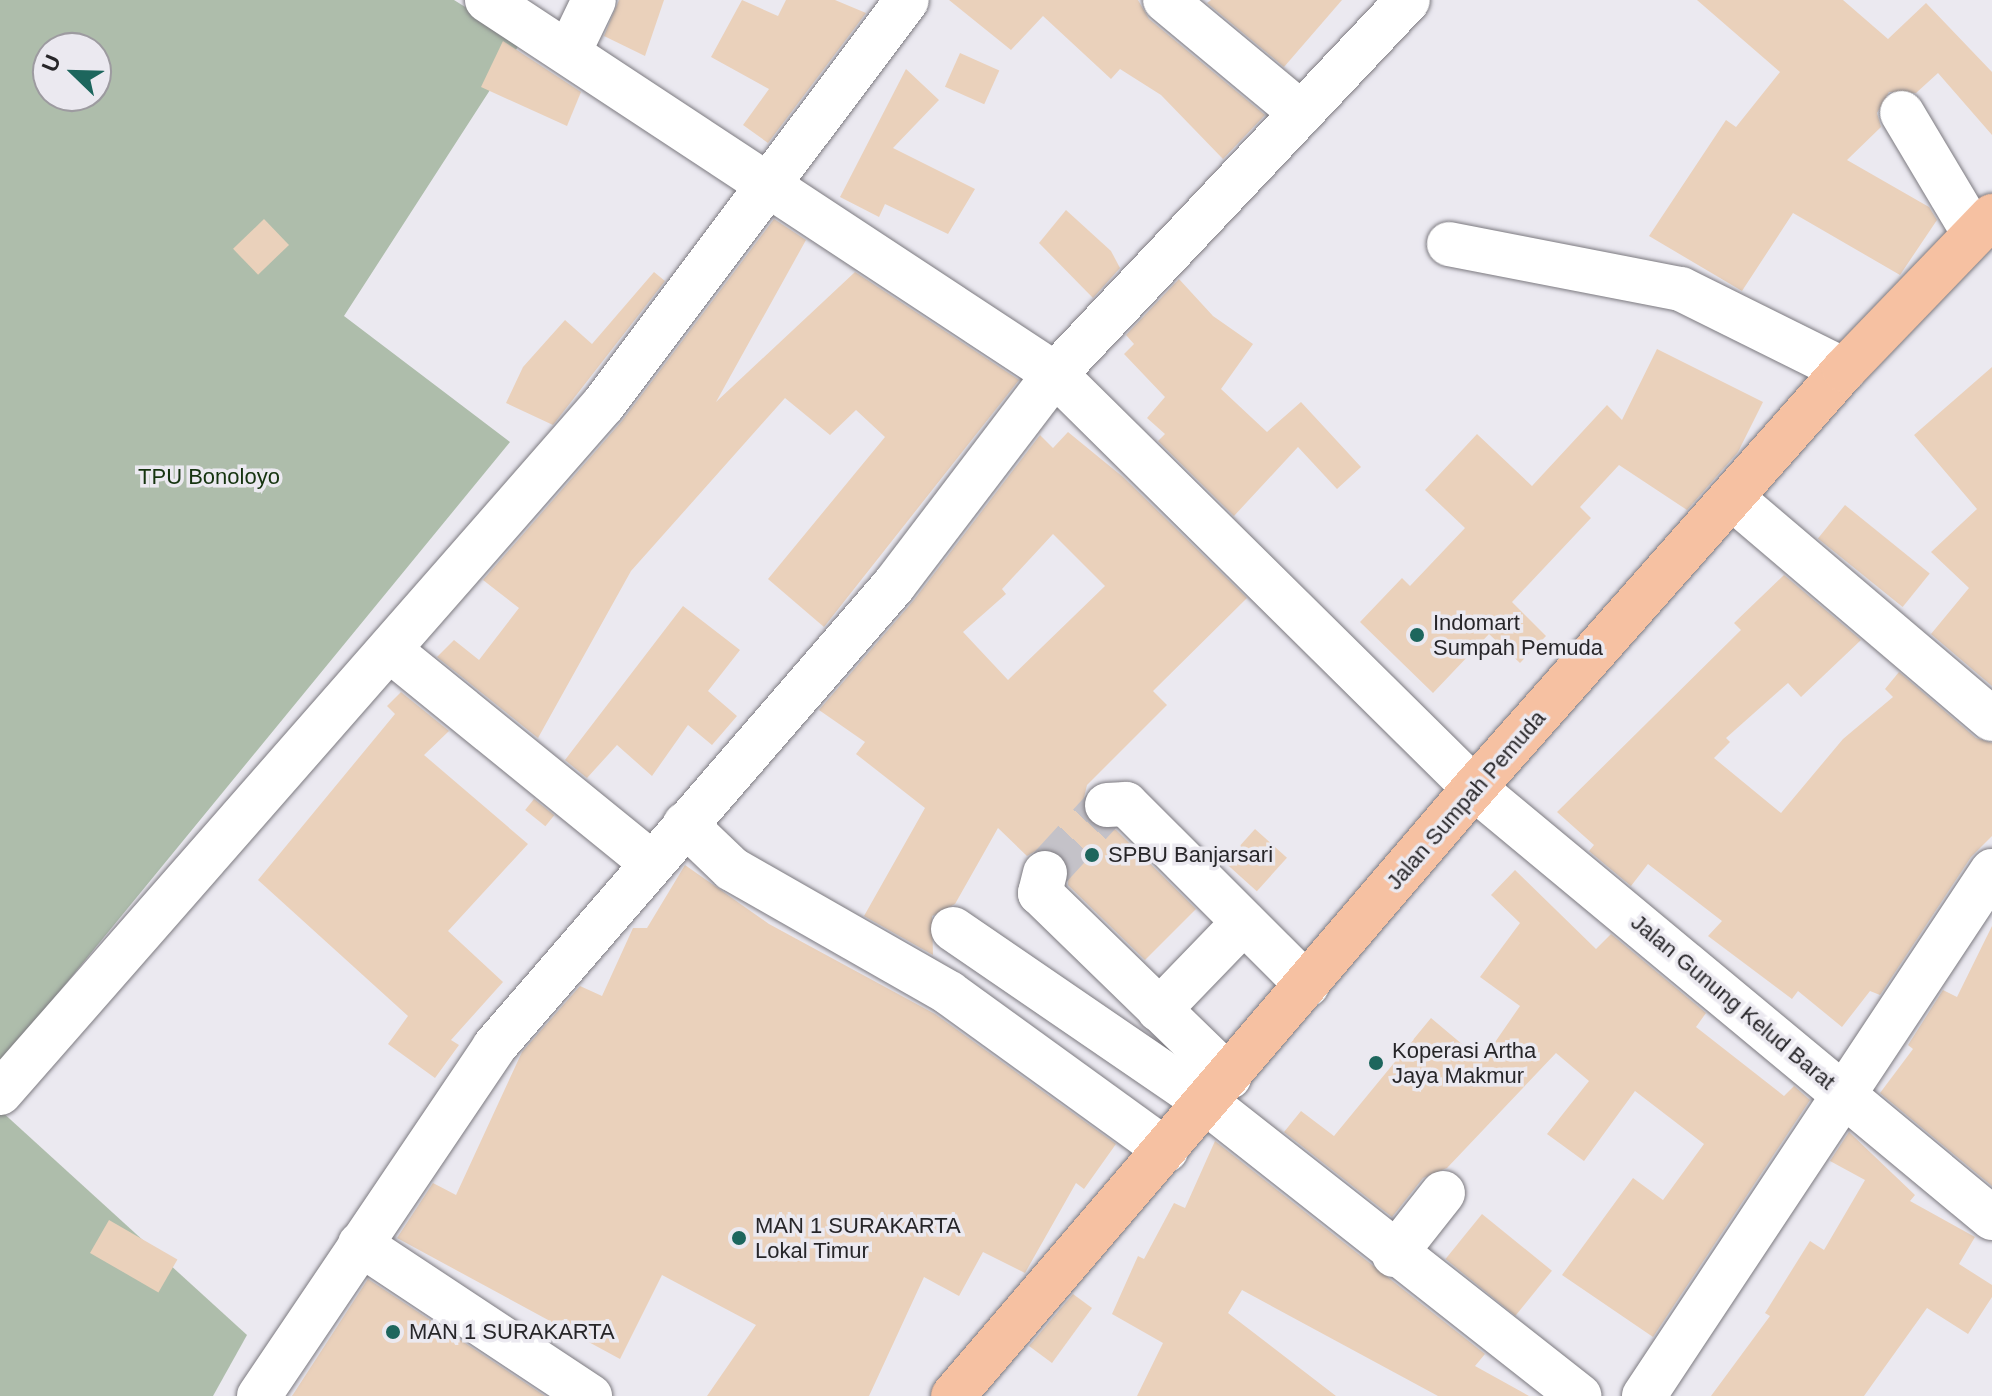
<!DOCTYPE html>
<html>
<head>
<meta charset="utf-8">
<style>
  body { margin:0 }
  #map { position:relative; width:1992px; height:1396px; overflow:hidden; background:#ebe9f0; font-family:Helvetica,sans-serif }
  div>[style] { position:absolute }
  [style*='--x'] { left:calc(var(--x)*1px); top:calc(var(--y)*1px); width:calc(var(--w)*1px); rotate:calc(var(--a)*1deg) }
  .green>* { inset:0; background:#aebdab }
  .building>* { inset:0; background:#ead1bb; transform-origin:0 0 }
  .minor-tunnel>* { height:44px; margin-top:-22px; transform-origin:0; background:repeating-linear-gradient(90deg,#c4c2c8 0 44px,transparent 0 66px) }
  .roads { filter:drop-shadow(0 0 2px #7c7a80) drop-shadow(0 0 2px #7c7a80) }
  .minor>* { height:44px; margin:-22px; padding:0 22px; transform-origin:22px; border-radius:22px; background:#fff }
  .highway>* { height:44px; margin:-22px; padding:0 22px; transform-origin:22px; border-radius:22px; background:#f6c1a2 }
  .dots>* { width:22px; height:22px; translate:-50% -50%; box-sizing:border-box; border:4px solid #ebe9f0; border-radius:50% }
  span { translate:-50% -50%; white-space:nowrap; text-align:center; line-height:1.15; -webkit-text-stroke:7px #ebe9f0; paint-order:stroke }
  .park-label { font-size:22px; color:#163410 }
  .poi-label { font-size:22px; color:#272629 }
  .left { translate:0 -50%; text-align:left }
  .street-label { font-size:22px; color:#272629 }
  .north { position:absolute; left:32px; top:32px; width:80px; height:80px; box-sizing:border-box; background:#ebe9f0; border:2px solid #9d9ba0; border-radius:50%; rotate:293deg; font-size:22px; font-weight:700; line-height:32px; text-align:center; color:#272629 }
  .north::after { content:''; display:block; margin:auto; width:28px; height:36px; background:#1d665d; clip-path:polygon(50% 0,100% 100%,50% 72%,0 100%) }
</style>
</head>
<body>
<div id="map">
  <div class="green">
    <div style="clip-path:polygon(evenodd,0 0,454px 0,521px 42px,344px 316px,510px 442px,0 1064px,0 0,48px 48px,96px 48px,96px 96px,48px 96px,48px 48px)"></div>
    <div style="clip-path:polygon(0 1110px,247px 1335px,213px 1396px,0 1396px)"></div>
  </div>
  <div class="building">
    <div style="clip-path:polygon(619px 0,664px 0,645px 56px,604px 36px)"></div>
    <div style="clip-path:polygon(742px 0,778px 16px,786px 0,835px 0,866px 13px,768px 143px,743px 125px,769px 89px,711px 57px)"></div>
    <div style="clip-path:polygon(949px 0,1138px 0,1149px 19px,1265px 115px,1223px 159px,1161px 95px,1120px 69px,1111px 79px,1043px 16px,1011px 50px)"></div>
    <div style="clip-path:polygon(1211px 0,1342px 0,1284px 67px,1207px 3px)"></div>
    <div style="clip-path:polygon(1697px 0,1843px 0,1888px 39px,1926px 3px,1992px 72px,1992px 135px,1938px 73px,1916px 93px,1889px 92px,1877px 113px,1881px 127px,1847px 160px,1929px 207px,1937px 220px,1900px 275px,1793px 213px,1742px 291px,1649px 236px,1726px 120px,1736px 127px,1780px 72px)"></div>
    <div style="clip-path:polygon(503px 41px,581px 92px,567px 126px,481px 87px)"></div>
    <div style="left:960px;top:53px;width:43px;height:37px;rotate:24deg"></div>
    <div style="clip-path:polygon(906px 69px,939px 100px,893px 148px,975px 189px,948px 234px,885px 204px,879px 217px,840px 197px)"></div>
    <div style="clip-path:polygon(1066px 210px,1111px 251px,1120px 268px,1093px 298px,1039px 243px)"></div>
    <div style="left:264px;top:219px;width:36px;height:43px;rotate:46deg"></div>
    <div style="clip-path:polygon(774px 219px,806px 240px,716px 402px,855px 272px,1019px 380px,824px 627px,768px 579px,885px 437px,856px 410px,830px 435px,785px 398px,631px 571px,538px 738px,437px 657px,454px 640px,479px 660px,519px 608px,483px 580px,622px 421px)"></div>
    <div style="clip-path:polygon(654px 272px,665px 281px,553px 425px,506px 403px,523px 367px,565px 320px,592px 344px)"></div>
    <div style="clip-path:polygon(1179px 279px,1213px 316px,1253px 344px,1221px 389px,1267px 432px,1301px 402px,1361px 467px,1337px 489px,1298px 447px,1234px 516px,1158px 441px,1165px 434px,1147px 418px,1165px 397px,1124px 354px,1134px 344px,1126px 335px)"></div>
    <div style="clip-path:polygon(1657px 349px,1763px 402px,1738px 452px,1687px 510px,1619px 465px,1580px 507px,1591px 518px,1512px 602px,1546px 636px,1520px 663px,1489px 634px,1433px 693px,1360px 622px,1402px 578px,1410px 586px,1465px 528px,1425px 490px,1477px 434px,1532px 486px,1607px 405px,1622px 420px)"></div>
    <div style="clip-path:polygon(1992px 367px,1992px 686px,1931px 634px,1969px 588px,1931px 552px,1977px 509px,1914px 435px)"></div>
    <div style="clip-path:polygon(evenodd,1068px 432px,1123px 477px,1247px 598px,1153px 691px,1167px 705px,1087px 785px,1082px 806px,1087px 819px,1116px 830px,1196px 909px,1145px 960px,1068px 885px,1069px 867px,1062px 855px,1039px 849px,1027px 856px,998px 828px,955px 904px,932px 916px,933px 955px,864px 916px,925px 808px,856px 754px,865px 742px,819px 710px,914px 600px,1040px 435px,1053px 448px,1068px 432px,1053px 534px,1105px 586px,1008px 680px,963px 632px,1006px 594px,1002px 589px,1053px 534px)"></div>
    <div style="left:1845px;top:505px;width:109px;height:43px;rotate:39deg"></div>
    <div style="clip-path:polygon(1784px 575px,1861px 640px,1801px 697px,1788px 683px,1726px 738px,1730px 742px,1714px 758px,1781px 813px,1843px 739px,1893px 697px,1885px 689px,1899px 672px,1976px 738px,1992px 743px,1992px 836px,1971px 857px,1880px 995px,1870px 991px,1842px 1027px,1798px 991px,1792px 999px,1708px 936px,1722px 921px,1648px 864px,1631px 886px,1589px 851px,1594px 845px,1557px 812px,1741px 630px,1734px 623px)"></div>
    <div style="clip-path:polygon(683px 606px,740px 650px,708px 691px,737px 716px,712px 745px,688px 725px,652px 776px,617px 745px,587px 778px,565px 760px)"></div>
    <div style="clip-path:polygon(401px 692px,449px 731px,424px 755px,528px 844px,448px 931px,503px 982px,451px 1040px,459px 1045px,435px 1078px,388px 1044px,408px 1016px,258px 880px,395px 714px,387px 706px)"></div>
    <div style="left:534px;top:799px;width:26px;height:14px;rotate:39deg"></div>
    <div style="left:1255px;top:829px;width:43px;height:45px;rotate:42deg"></div>
    <div style="clip-path:polygon(685px 865px,769px 924px,935px 1014px,1116px 1144px,1084px 1189px,1076px 1183px,1025px 1273px,983px 1252px,959px 1296px,924px 1277px,869px 1396px,707px 1396px,756px 1325px,662px 1275px,620px 1359px,397px 1238px,433px 1183px,456px 1195px,522px 1052px,580px 986px,602px 996px,633px 928px,647px 928px)"></div>
    <div style="clip-path:polygon(1515px 870px,1596px 949px,1611px 934px,1706px 1013px,1696px 1027px,1784px 1096px,1794px 1086px,1810px 1100px,1653px 1337px,1562px 1275px,1633px 1178px,1663px 1200px,1704px 1144px,1635px 1091px,1584px 1161px,1547px 1134px,1589px 1081px,1556px 1053px,1447px 1168px,1423px 1178px,1392px 1217px,1284px 1132px,1301px 1111px,1334px 1136px,1431px 1018px,1482px 1061px,1520px 1006px,1480px 977px,1520px 923px,1491px 895px)"></div>
    <div style="clip-path:polygon(1992px 926px,1992px 1186px,1880px 1093px,1913px 1049px,1908px 1045px,1943px 990px,1957px 997px)"></div>
    <div style="clip-path:polygon(1849px 1132px,1915px 1195px,1910px 1201px,1975px 1237px,1959px 1264px,1992px 1285px,1992px 1297px,1968px 1334px,1927px 1308px,1864px 1396px,1711px 1396px,1770px 1316px,1765px 1313px,1810px 1241px,1824px 1250px,1865px 1180px,1830px 1161px)"></div>
    <div style="clip-path:polygon(1215px 1141px,1485px 1354px,1475px 1366px,1529px 1396px,1438px 1396px,1242px 1290px,1228px 1313px,1336px 1396px,1137px 1396px,1163px 1343px,1112px 1314px,1138px 1256px,1144px 1259px,1174px 1203px,1185px 1208px)"></div>
    <div style="left:1482px;top:1214px;width:90px;height:58px;rotate:39deg"></div>
    <div style="left:109px;top:1220px;width:79px;height:38px;rotate:30deg"></div>
    <div style="clip-path:polygon(368px 1279px,545px 1396px,292px 1396px)"></div>
    <div style="clip-path:polygon(1073px 1294px,1092px 1308px,1052px 1363px,1029px 1346px)"></div>
  </div>
  <div class="minor-tunnel">
    <div style="--x:1045;--y:873;--w:92;--a:-47.6"></div>
  </div>
  <div class="roads">
    <div class="minor">
      <div style="--x:487;--y:0;--w:680;--a:33.36"></div>
      <div style="--x:1055;--y:374;--w:589;--a:44.66"></div>
      <div style="--x:1474;--y:788;--w:673;--a:39.7"></div>
      <div style="--x:1165;--y:0;--w:177;--a:39.7"></div>
      <div style="--x:570;--y:50;--w:55;--a:-64.4"></div>
      <div style="--x:1902;--y:113;--w:139;--a:59.2"></div>
      <div style="--x:1449;--y:244;--w:236;--a:11"></div>
      <div style="--x:1681;--y:289;--w:182;--a:26.4"></div>
      <div style="--x:1732;--y:498;--w:341;--a:40.4"></div>
      <div style="--x:392;--y:652;--w:335;--a:39.1"></div>
      <div style="--x:1107;--y:805;--w:19;--a:-3"></div>
      <div style="--x:1126;--y:804;--w:256;--a:45"></div>
      <div style="--x:685;--y:824;--w:65;--a:43.8"></div>
      <div style="--x:732;--y:869;--w:250;--a:29.7"></div>
      <div style="--x:949;--y:993;--w:268;--a:35.9"></div>
      <div style="--x:1045;--y:873;--w:21;--a:104"></div>
      <div style="--x:1040;--y:893;--w:264;--a:44.2"></div>
      <div style="--x:953;--y:929;--w:308;--a:34.4"></div>
      <div style="--x:1207;--y:1103;--w:474;--a:38.2"></div>
      <div style="--x:1159;--y:1010;--w:122;--a:-46"></div>
      <div style="--x:0;--y:1093;--w:915;--a:-48.77"></div>
      <div style="--x:603;--y:405;--w:506;--a:-53.11"></div>
      <div style="--x:360;--y:1244;--w:276;--a:33.5"></div>
      <div style="--x:1394;--y:1255;--w:79;--a:-51.7"></div>
      <div style="--x:259;--y:1396;--w:421;--a:-56"></div>
      <div style="--x:494;--y:1047;--w:611;--a:-49.11"></div>
      <div style="--x:894;--y:585;--w:265;--a:-52.7"></div>
      <div style="--x:1055;--y:374;--w:514;--a:-46.65"></div>
      <div style="--x:1644;--y:1396;--w:630;--a:-56.46"></div>
    </div>
    <div class="highway">
      <div style="--x:953;--y:1396;--w:801;--a:-49.41"></div>
      <div style="--x:1474;--y:788;--w:558;--a:-48.49"></div>
      <div style="--x:1844;--y:370;--w:214;--a:-46.1"></div>
    </div>
  </div>
  <div class="dots">
    <div style="left:1417px;top:635px;background:#1d665d"></div>
    <div style="left:1092px;top:855px;background:#1d665d"></div>
    <div style="left:1376px;top:1063px;background:#1d665d"></div>
    <div style="left:739px;top:1238px;background:#1d665d"></div>
    <div style="left:393px;top:1332px;background:#1d665d"></div>
  </div>
  <div class="park-label">
    <span style="left:209px;top:477px">TPU Bonoloyo</span>
  </div>
  <div class="poi-label">
    <span class="left" style="left:1433px;top:635px">Indomart<br>Sumpah Pemuda</span>
    <span class="left" style="left:1108px;top:855px">SPBU Banjarsari</span>
    <span class="left" style="left:1392px;top:1063px">Koperasi Artha<br>Jaya Makmur</span>
    <span class="left" style="left:755px;top:1238px">MAN 1 SURAKARTA<br>Lokal Timur</span>
    <span class="left" style="left:409px;top:1332px">MAN 1 SURAKARTA</span>
  </div>
  <div class="street-label">
    <span style="left:1466px;top:800px;rotate:-49deg">Jalan Sumpah Pemuda</span>
    <span style="left:1733px;top:1002px;rotate:40deg">Jalan Gunung Kelud Barat</span>
  </div>
  <div class="north">U</div>
</div>
</body>
</html>
